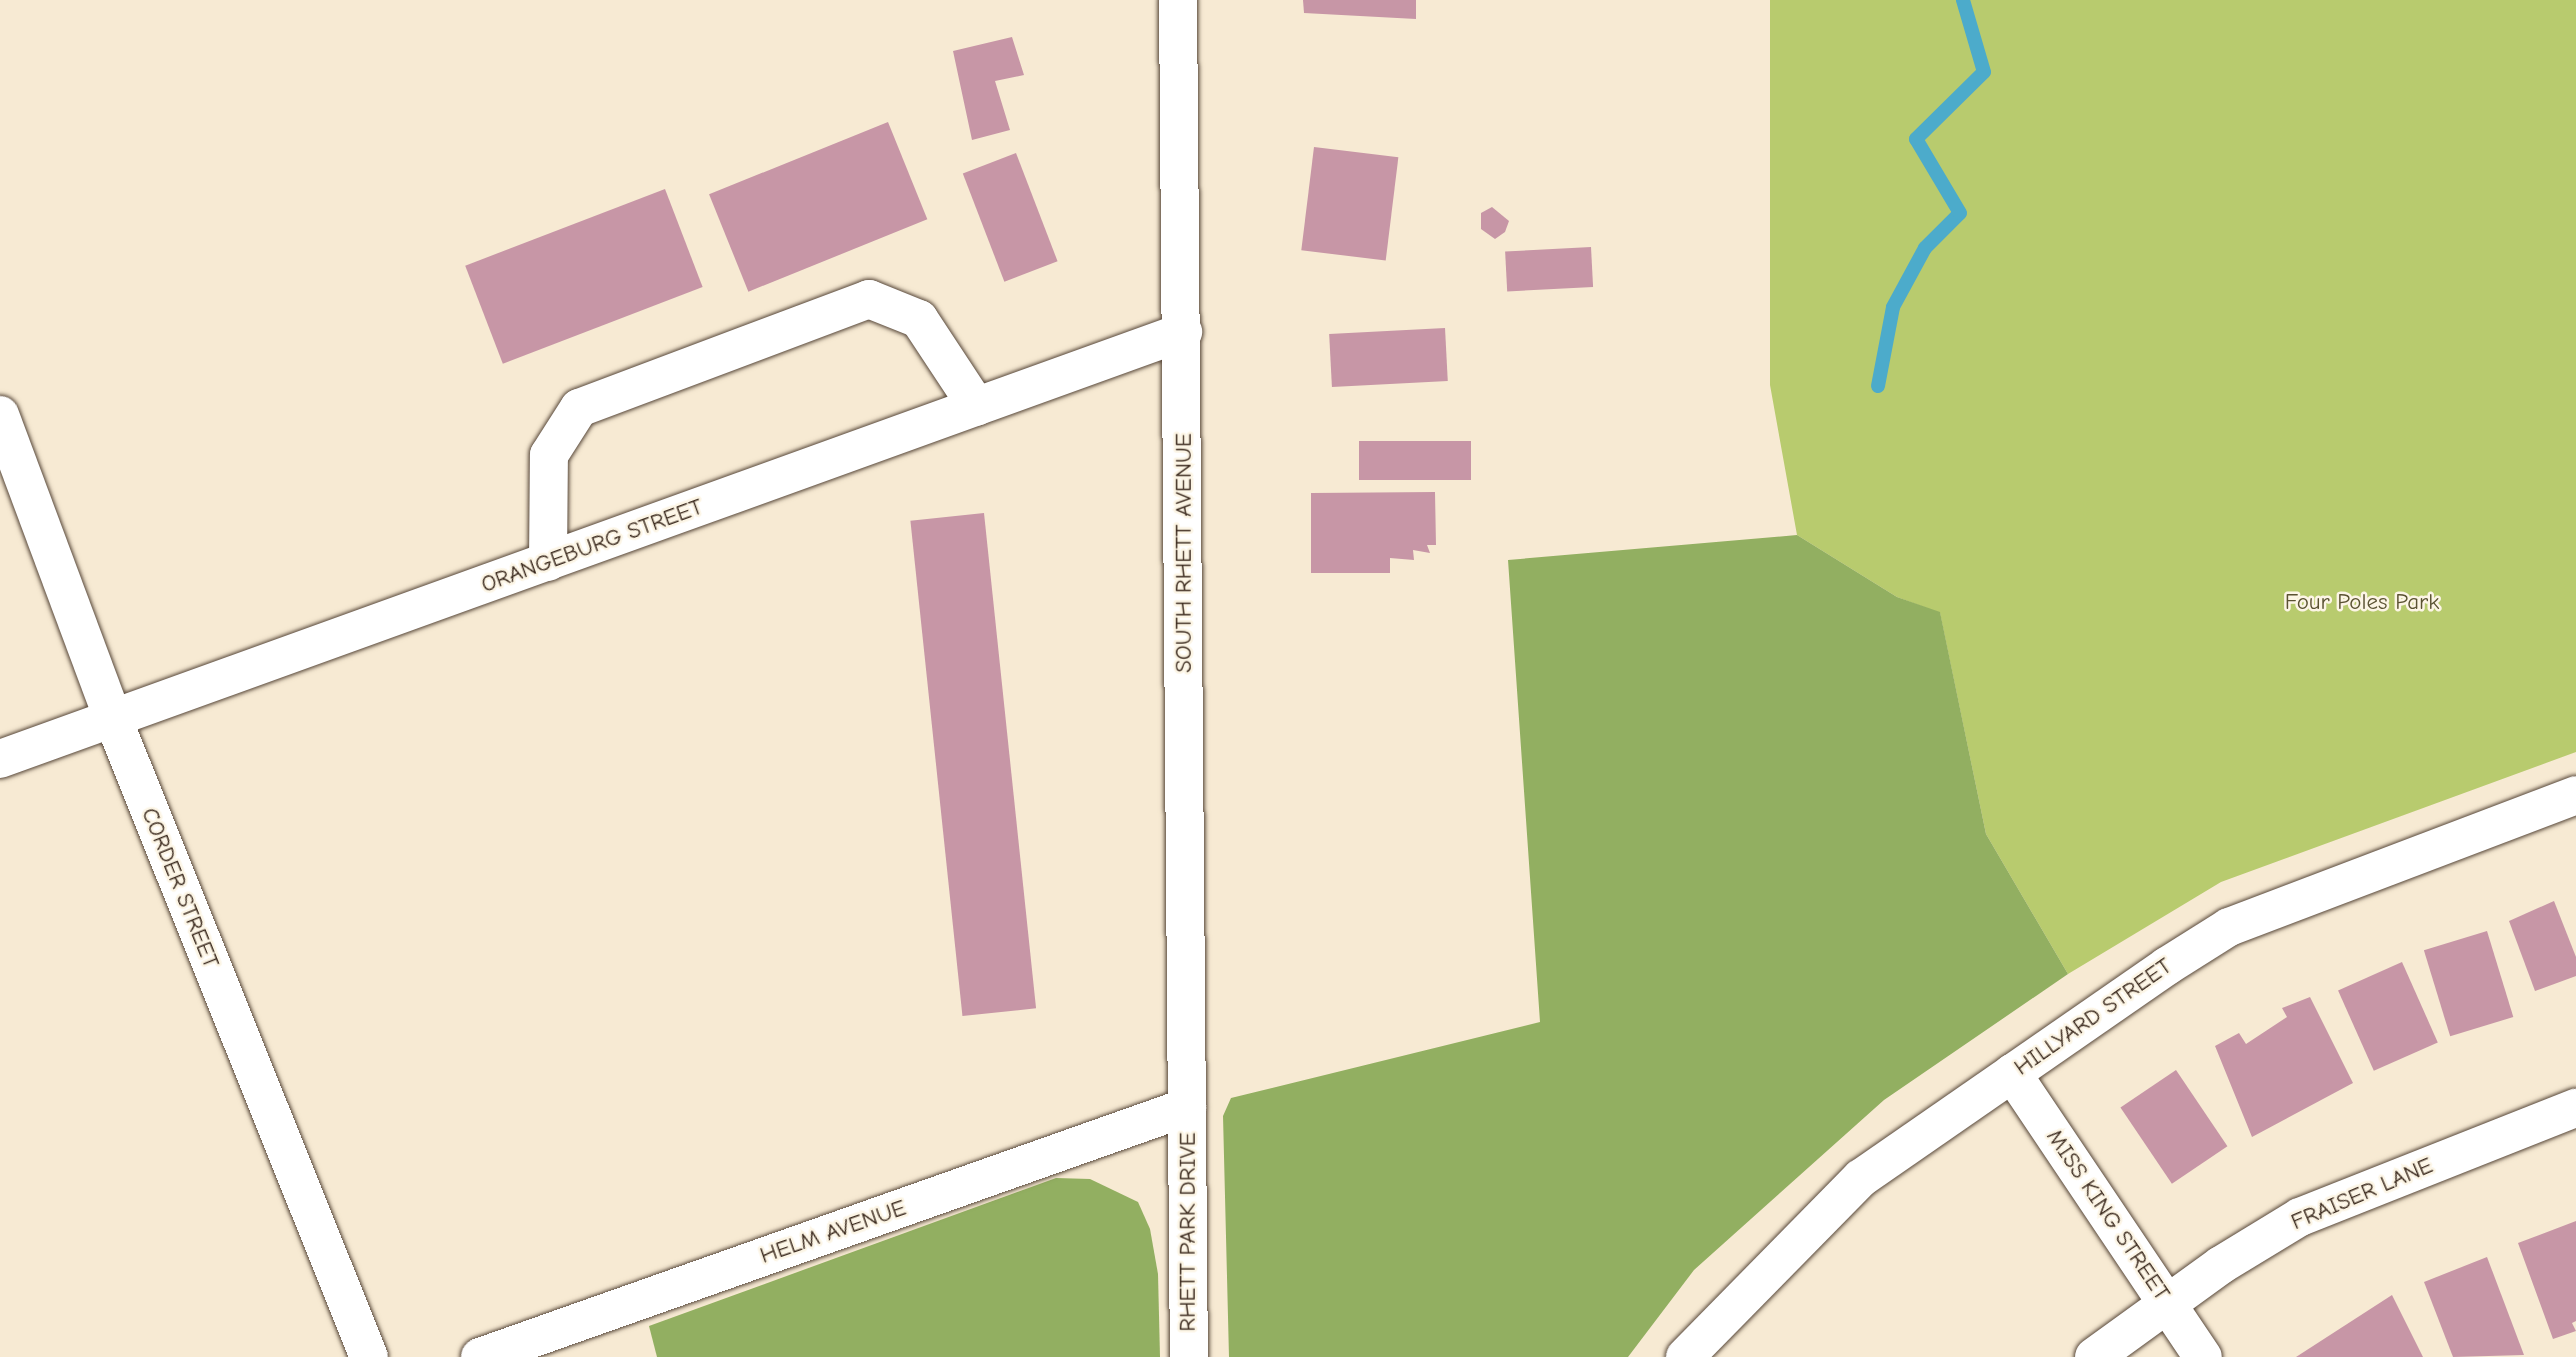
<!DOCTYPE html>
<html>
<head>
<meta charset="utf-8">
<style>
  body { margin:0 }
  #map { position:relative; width:2576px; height:1357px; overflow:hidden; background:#f7ead3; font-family:"Comic Neue",sans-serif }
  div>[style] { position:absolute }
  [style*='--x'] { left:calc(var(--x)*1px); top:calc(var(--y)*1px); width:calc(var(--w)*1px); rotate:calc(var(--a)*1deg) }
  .green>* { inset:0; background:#b8cb6e }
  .forest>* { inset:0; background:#92af61 }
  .stream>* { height:14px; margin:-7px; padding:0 7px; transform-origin:7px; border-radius:7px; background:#4cabcb }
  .building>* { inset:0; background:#c796a6; transform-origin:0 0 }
  .roads { filter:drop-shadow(0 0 2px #574739) drop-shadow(0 0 2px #574739) }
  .minor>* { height:38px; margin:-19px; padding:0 19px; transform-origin:19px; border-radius:19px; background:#fff }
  span { translate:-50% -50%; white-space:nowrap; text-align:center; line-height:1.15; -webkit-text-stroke:5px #fcf5e5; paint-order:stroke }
  .street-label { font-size:23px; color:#3b2a1e }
  .park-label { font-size:23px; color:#5a5232 }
</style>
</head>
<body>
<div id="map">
  <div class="green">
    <div style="clip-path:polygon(1770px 0,2576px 0,2576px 752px,2221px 882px,2068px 974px,1986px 834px,1940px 613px,1897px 597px,1797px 535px,1770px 385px)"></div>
  </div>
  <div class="forest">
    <div style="clip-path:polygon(1797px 535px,1897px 597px,1940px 612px,1986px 834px,2068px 974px,1884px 1100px,1694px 1270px,1628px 1357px,1229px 1357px,1223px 1116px,1231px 1098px,1540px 1022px,1508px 560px)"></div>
    <div style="clip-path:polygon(1056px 1178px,1090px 1179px,1138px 1202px,1150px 1229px,1158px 1274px,1160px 1357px,657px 1357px,649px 1326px)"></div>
  </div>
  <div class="stream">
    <div style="--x:1878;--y:386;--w:80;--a:-79.2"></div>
    <div style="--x:1893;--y:307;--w:67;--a:-61.5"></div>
    <div style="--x:1925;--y:248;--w:49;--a:-45"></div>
    <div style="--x:1960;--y:213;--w:86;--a:-120.7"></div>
    <div style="--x:1916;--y:139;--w:95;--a:-44.6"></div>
    <div style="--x:1984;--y:72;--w:75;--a:-106.3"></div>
  </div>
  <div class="building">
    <div style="clip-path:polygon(1303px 0,1416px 0,1416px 19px,1304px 13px)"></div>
    <div style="clip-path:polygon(1012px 37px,1024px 75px,995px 81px,1010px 130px,972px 140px,953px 51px)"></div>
    <div style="left:888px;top:122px;width:105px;height:193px;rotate:68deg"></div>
    <div style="left:1314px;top:147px;width:85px;height:104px;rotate:7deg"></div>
    <div style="left:1016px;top:153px;width:116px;height:57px;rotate:69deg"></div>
    <div style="left:665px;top:189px;width:105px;height:214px;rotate:69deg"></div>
    <div style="clip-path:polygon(1492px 207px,1509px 221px,1505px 232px,1495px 239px,1481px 229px,1481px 213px)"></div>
    <div style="left:1591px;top:247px;width:40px;height:86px;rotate:87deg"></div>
    <div style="left:1445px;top:328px;width:53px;height:116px;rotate:87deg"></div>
    <div style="left:1471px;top:441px;width:39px;height:112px;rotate:90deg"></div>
    <div style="clip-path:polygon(1435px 492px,1436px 545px,1427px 545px,1430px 553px,1413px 550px,1414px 560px,1390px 558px,1390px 573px,1311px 573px,1311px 493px)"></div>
    <div style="left:984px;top:513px;width:498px;height:74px;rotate:84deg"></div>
    <div style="clip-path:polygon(2554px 901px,2576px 957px,2576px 976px,2535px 991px,2509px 921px)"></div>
    <div style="left:2487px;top:931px;width:90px;height:66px;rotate:73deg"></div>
    <div style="left:2402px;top:962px;width:88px;height:70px;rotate:66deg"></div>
    <div style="clip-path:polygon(2310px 997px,2353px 1083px,2252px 1137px,2215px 1046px,2239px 1033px,2246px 1044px,2287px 1017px,2282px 1008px)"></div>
    <div style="left:2176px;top:1070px;width:92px;height:67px;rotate:56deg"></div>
    <div style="clip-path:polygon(2576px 1221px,2576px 1321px,2572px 1323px,2576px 1331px,2553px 1339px,2518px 1243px)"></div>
    <div style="clip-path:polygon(2487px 1257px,2524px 1355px,2453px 1357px,2424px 1282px)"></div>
    <div style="clip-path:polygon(2392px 1295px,2423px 1357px,2296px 1357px)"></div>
  </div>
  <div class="roads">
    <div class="minor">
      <div style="--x:1178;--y:0;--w:1357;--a:89.54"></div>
      <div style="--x:0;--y:415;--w:324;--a:69.6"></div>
      <div style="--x:113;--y:719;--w:687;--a:68.14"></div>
      <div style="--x:548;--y:562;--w:107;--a:-89.5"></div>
      <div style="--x:549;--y:455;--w:56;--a:-57.4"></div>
      <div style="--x:579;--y:408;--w:310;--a:-20.6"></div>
      <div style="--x:869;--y:299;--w:54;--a:21.8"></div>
      <div style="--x:919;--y:319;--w:105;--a:56.6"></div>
      <div style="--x:0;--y:759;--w:1258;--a:-19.85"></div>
      <div style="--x:2012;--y:1073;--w:342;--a:56.1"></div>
      <div style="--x:480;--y:1357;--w:750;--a:-19.47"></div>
      <div style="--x:1685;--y:1357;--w:251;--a:-45.5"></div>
      <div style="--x:1861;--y:1178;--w:372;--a:-34.7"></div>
      <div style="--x:2167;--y:966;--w:73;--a:-32.2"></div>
      <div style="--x:2229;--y:927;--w:371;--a:-20.8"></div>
      <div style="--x:2094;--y:1357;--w:157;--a:-35.9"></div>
      <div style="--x:2221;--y:1265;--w:92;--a:-31.3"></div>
      <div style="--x:2300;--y:1217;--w:297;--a:-21.6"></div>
    </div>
  </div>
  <div class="street-label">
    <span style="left:592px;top:546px;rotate:-20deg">ORANGEBURG STREET</span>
    <span style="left:1184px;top:553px;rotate:-90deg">SOUTH RHETT AVENUE</span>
    <span style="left:180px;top:888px;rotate:68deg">CORDER STREET</span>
    <span style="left:2093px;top:1017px;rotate:-35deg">HILLYARD STREET</span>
    <span style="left:2362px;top:1194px;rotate:-23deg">FRAISER LANE</span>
    <span style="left:2108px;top:1215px;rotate:56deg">MISS KING STREET</span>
    <span style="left:833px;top:1232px;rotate:-19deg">HELM AVENUE</span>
    <span style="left:1188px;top:1232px;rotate:-90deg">RHETT PARK DRIVE</span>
  </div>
  <div class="park-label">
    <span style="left:2362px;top:602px">Four Poles Park</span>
  </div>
</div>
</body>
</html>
